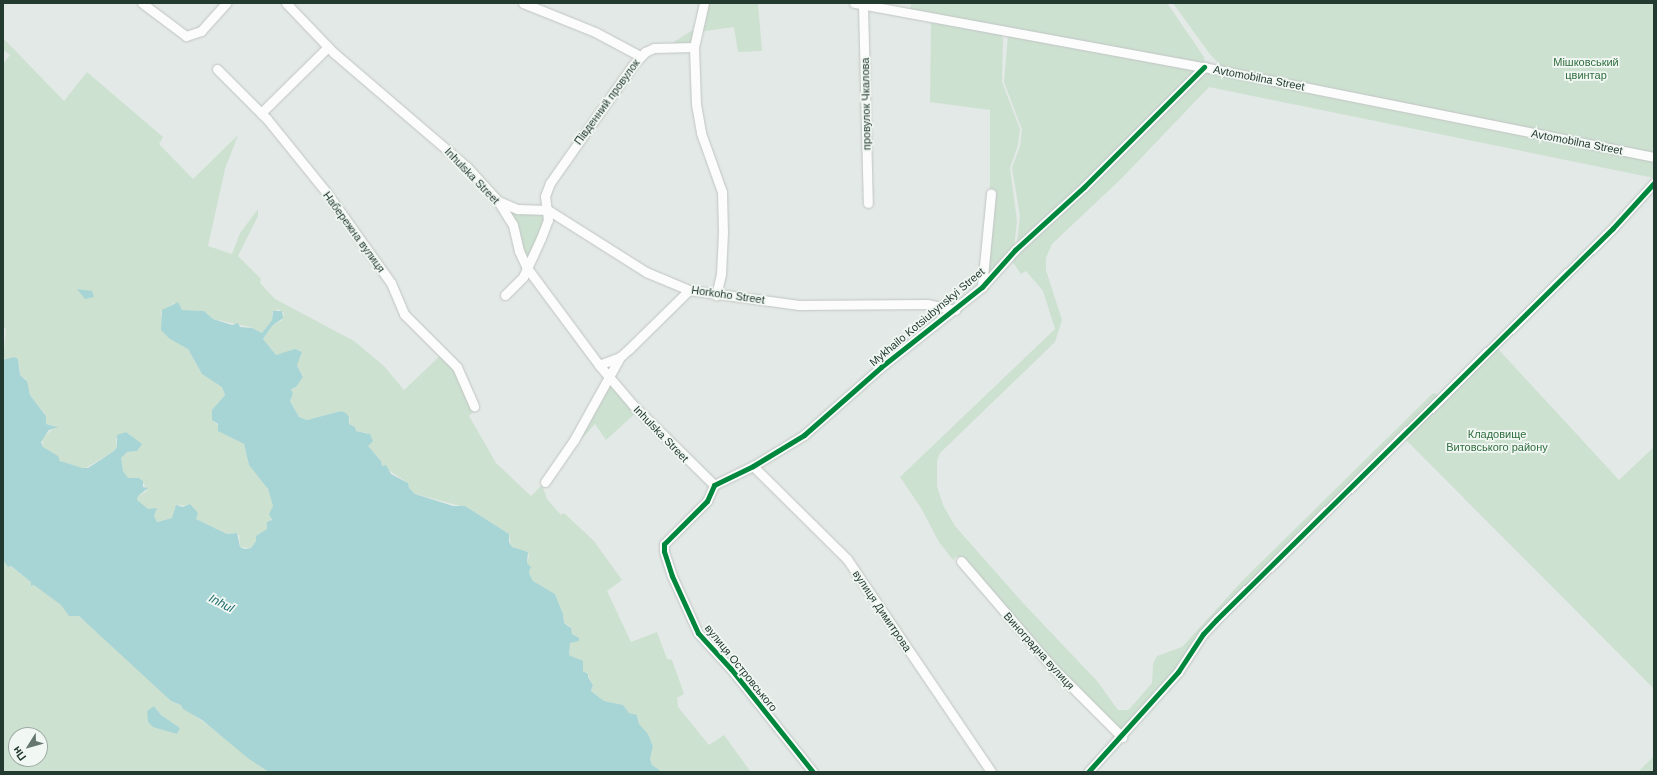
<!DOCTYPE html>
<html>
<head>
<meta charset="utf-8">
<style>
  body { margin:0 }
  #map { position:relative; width:1657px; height:775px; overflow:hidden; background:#e3e9e6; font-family:Helvetica,sans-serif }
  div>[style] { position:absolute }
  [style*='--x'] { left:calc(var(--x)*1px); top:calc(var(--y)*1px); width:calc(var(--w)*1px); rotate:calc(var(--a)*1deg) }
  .green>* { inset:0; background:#cde1d1 }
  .water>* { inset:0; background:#a7d4d4 }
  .roads { filter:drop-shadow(0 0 1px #c0c5c3) drop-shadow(0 0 1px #c0c5c3) }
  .minor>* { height:9px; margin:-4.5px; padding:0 4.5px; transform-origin:4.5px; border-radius:4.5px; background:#fbfcfb }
  .cycleway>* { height:5px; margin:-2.5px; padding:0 2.5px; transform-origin:2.5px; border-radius:2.5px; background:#00873e }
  span { translate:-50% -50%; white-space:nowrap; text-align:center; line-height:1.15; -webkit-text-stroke:3.5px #f1f7f3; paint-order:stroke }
  .park-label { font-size:11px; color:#306e3f }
  .street-label { font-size:11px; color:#233a30 }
  .water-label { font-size:12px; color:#217071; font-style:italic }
  .frame { position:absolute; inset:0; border:4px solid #233a30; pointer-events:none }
  .north { position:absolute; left:8px; top:727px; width:40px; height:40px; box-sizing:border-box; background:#f1f7f3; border:1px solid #9faba5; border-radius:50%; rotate:233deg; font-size:11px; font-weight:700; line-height:16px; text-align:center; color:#233a30 }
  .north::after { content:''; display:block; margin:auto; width:14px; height:18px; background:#667770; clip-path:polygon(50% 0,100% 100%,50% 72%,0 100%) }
</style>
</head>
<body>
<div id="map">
  <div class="green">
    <div style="clip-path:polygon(707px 3px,758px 3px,762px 51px,738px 52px,734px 27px,698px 32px)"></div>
    <div style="clip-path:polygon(911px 3px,1167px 3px,1204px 57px,1205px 63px,1202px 64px,910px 11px)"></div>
    <div style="clip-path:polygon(1173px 3px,1654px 3px,1654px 153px,1222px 67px,1209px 53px)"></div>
    <div style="clip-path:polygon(931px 20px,1001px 34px,1003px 39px,1002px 82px,1020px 129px,1018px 145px,1010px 168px,1017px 221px,1014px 248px,986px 280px,990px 192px,990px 110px,930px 102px)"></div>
    <div style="clip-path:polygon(694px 30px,692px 44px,671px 44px,691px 31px)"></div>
    <div style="clip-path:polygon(1008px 35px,1194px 71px,1116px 152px,1017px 243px,1020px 216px,1012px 168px,1020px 146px,1022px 130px,1004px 82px)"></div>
    <div style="clip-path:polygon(3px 38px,64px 101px,87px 72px,163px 137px,159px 144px,193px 179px,238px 135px,225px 169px,208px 246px,232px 254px,240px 233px,258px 209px,258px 216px,238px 256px,261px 279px,260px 283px,275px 299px,354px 341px,384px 366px,404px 390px,443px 353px,456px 368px,475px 410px,469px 416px,496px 463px,531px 496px,542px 485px,547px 499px,561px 515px,564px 513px,594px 541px,622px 580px,607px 591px,631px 642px,657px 632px,667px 659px,672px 660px,684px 694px,677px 698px,678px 707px,709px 745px,724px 735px,750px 771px,662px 772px,653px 767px,650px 759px,653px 746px,648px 734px,639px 724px,638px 717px,629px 713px,623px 705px,604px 701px,591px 691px,593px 685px,587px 673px,584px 672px,578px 659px,569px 655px,570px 643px,579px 639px,572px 634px,570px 626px,564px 623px,563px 614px,555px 594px,533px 581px,529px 573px,531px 569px,527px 563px,529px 556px,527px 551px,522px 552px,511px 546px,509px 534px,468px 508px,415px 494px,409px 488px,408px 483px,382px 466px,380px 459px,368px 447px,368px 433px,356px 431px,355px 427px,349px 424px,350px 419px,341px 411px,307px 420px,299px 417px,290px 401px,293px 395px,291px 389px,296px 387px,303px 376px,297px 365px,297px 360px,301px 356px,300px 350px,276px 355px,263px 339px,272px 326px,282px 320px,284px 313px,278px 309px,272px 313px,272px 320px,262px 333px,250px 327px,213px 319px,204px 311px,182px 310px,174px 303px,161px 312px,163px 332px,188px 349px,202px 374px,208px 375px,222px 387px,225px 395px,212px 410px,213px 421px,218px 425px,219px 431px,244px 444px,249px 465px,262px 479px,269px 492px,273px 506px,271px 521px,267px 522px,267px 529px,256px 536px,256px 541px,251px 548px,240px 547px,239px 535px,235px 533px,227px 534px,196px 519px,192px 506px,178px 505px,174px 509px,175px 514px,172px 518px,156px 522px,154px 516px,156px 510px,147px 509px,137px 500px,138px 496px,147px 491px,142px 480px,128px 478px,123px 471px,121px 458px,127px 452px,137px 451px,140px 446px,128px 433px,116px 439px,117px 447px,114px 451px,84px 469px,65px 464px,43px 447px,42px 439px,56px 426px,46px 424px,45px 414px,30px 395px,26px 379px,20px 375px,19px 363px,10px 359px,3px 360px,6px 329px,3px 327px,3px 64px,10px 55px,3px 50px)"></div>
    <div style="clip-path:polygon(1205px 72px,1654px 160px,1654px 178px,1209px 87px,1122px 178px,1052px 244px,1046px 258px,1046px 270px,1062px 320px,1055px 342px,940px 453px,937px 461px,937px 486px,943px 505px,955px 526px,1024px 604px,1097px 681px,1118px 710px,1128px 710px,1132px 706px,1152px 683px,1153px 664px,1157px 656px,1182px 647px,1244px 579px,1433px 393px,1440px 395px,1214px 619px,1184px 660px,1124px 731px,1112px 727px,964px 563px,957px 556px,953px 560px,939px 542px,921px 508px,900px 477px,1055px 329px,1043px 291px,1026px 271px,1021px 274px,1010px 258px)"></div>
    <div style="clip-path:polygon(503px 204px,546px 215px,527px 261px)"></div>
    <div style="clip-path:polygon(1499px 345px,1499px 350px,1619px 480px,1654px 447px,1654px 689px,1405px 439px)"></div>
    <div style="clip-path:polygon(609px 381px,639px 410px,606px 440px,595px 424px,562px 460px)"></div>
    <div style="clip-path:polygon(evenodd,3px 560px,31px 582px,31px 586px,35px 585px,61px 605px,69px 616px,78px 616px,96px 630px,171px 701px,181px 705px,269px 772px,3px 772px,3px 560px,154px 706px,161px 715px,180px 728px,177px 734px,156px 727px,147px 711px,154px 706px,3px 560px,16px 735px,40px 735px,40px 759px,16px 759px,16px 735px)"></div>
    <div style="clip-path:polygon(1654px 756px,1654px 772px,1638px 772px)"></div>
  </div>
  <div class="water">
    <div style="clip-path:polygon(77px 289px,92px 291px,94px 297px,85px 299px)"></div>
    <div style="clip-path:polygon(178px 302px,182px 310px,204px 311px,213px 319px,232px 325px,238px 323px,240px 327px,252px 328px,262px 333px,272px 320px,273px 311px,282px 311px,283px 318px,272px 326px,263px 339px,276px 355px,295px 349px,302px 352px,297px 365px,303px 377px,296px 387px,291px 389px,293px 394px,290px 401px,299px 417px,307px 420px,341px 411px,346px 413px,349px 417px,349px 424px,355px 427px,356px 431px,370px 434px,373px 441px,368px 446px,381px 461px,382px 466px,386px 465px,391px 474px,408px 483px,409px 488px,415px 494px,453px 506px,465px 506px,509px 534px,509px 542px,512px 547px,528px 552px,527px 563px,531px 567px,529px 573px,533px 581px,555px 594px,563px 614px,564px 623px,571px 628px,572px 634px,579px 638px,579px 641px,570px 643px,569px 655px,583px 661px,583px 671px,588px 674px,588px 677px,593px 685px,591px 691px,604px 701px,623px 705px,629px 713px,637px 715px,639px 724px,648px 734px,653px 746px,650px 759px,652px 765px,662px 772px,269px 772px,249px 759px,202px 720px,183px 709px,181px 705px,171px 701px,79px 616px,69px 616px,61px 605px,34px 585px,31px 586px,31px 582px,11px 566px,8px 567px,3px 560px,3px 360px,14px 357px,18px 359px,20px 375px,27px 381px,30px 395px,46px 416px,46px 424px,58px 427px,49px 430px,41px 442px,43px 447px,58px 456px,60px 461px,82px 468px,88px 468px,114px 451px,117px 447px,117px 435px,126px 432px,142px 444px,137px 451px,127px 452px,121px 458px,123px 471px,128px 478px,139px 478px,143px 481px,143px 487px,148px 488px,138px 496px,137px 500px,148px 509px,157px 508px,154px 516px,157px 522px,172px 518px,176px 505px,183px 507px,190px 504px,198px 513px,196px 519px,227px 534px,237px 533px,240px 547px,245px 549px,251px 548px,256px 541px,256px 536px,267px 529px,267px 522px,272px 520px,269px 514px,273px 506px,268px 489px,249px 465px,244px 444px,218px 431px,218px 424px,212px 420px,212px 410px,225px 395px,222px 387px,202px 374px,188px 349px,170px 339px,161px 330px,162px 310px)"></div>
    <div style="clip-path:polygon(154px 706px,161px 715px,180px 728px,177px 734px,153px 727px,148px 722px,147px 711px)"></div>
  </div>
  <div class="roads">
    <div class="minor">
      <div style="--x:142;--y:3;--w:55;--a:36.9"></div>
      <div style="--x:186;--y:36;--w:16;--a:-18"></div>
      <div style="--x:201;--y:31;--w:38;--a:-48"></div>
      <div style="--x:286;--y:3;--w:69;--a:46.2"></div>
      <div style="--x:334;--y:53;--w:175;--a:40.6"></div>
      <div style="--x:467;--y:167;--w:46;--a:47.6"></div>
      <div style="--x:498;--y:201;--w:28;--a:58"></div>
      <div style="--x:513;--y:225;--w:27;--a:77"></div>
      <div style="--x:519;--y:251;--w:19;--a:65"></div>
      <div style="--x:527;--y:268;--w:121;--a:53.4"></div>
      <div style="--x:599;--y:365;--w:52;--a:49.6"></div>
      <div style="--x:633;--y:405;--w:114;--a:44.6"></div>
      <div style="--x:523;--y:3;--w:78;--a:21.9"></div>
      <div style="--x:595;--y:32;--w:51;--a:28.1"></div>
      <div style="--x:704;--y:3;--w:45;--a:102.8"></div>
      <div style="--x:694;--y:47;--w:57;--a:88"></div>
      <div style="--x:696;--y:104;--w:29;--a:80"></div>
      <div style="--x:701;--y:133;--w:63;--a:70.4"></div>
      <div style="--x:722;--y:192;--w:40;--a:88.6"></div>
      <div style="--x:723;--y:232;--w:42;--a:92.7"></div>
      <div style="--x:721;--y:274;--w:22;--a:103"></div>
      <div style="--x:854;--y:3;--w:356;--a:10.4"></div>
      <div style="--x:1204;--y:67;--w:459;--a:11.3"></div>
      <div style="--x:863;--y:5;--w:198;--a:88.6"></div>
      <div style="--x:217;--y:69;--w:71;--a:45"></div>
      <div style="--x:267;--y:119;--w:95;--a:51"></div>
      <div style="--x:327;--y:193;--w:110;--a:54.6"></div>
      <div style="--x:391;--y:283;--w:34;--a:67"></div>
      <div style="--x:404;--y:314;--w:75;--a:45"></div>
      <div style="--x:457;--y:367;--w:43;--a:66.4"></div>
      <div style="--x:261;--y:113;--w:94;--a:-44.6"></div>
      <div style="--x:498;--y:201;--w:21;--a:23"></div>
      <div style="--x:517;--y:209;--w:31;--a:2"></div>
      <div style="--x:548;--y:210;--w:116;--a:32.3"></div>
      <div style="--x:646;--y:272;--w:47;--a:22.7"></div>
      <div style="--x:689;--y:290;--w:111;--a:7.8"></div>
      <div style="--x:799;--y:305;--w:128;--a:-0.4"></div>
      <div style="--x:927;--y:304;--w:29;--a:12"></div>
      <div style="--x:982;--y:287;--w:94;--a:-84.5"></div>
      <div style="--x:505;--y:295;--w:25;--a:-45"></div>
      <div style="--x:523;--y:277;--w:43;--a:-65.2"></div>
      <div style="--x:541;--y:238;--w:19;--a:-69"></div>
      <div style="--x:548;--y:220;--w:24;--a:-97"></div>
      <div style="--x:545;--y:196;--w:14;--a:-69"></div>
      <div style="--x:550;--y:183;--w:144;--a:-54.9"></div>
      <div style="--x:633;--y:65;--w:18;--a:-47"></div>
      <div style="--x:645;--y:52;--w:10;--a:-24"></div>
      <div style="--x:654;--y:48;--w:40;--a:-1.4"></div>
      <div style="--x:599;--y:365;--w:22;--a:-21"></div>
      <div style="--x:620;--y:357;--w:12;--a:-42"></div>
      <div style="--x:629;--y:349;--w:84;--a:-44.5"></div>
      <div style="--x:753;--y:466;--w:132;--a:44.7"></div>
      <div style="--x:847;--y:559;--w:257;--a:55.9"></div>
      <div style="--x:545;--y:482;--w:51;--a:-55.4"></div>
      <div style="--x:574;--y:440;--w:95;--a:-61"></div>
      <div style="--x:961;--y:561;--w:141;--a:49.3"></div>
      <div style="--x:1053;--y:668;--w:98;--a:45"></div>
      <div style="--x:813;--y:772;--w:132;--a:-128.5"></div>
      <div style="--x:731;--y:669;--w:49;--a:-132.5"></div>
      <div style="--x:698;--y:633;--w:63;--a:-114.5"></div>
      <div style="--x:672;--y:576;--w:26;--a:-108"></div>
      <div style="--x:664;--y:551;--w:7;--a:-90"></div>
      <div style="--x:664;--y:544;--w:61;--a:-45"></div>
      <div style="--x:707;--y:501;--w:17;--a:-66"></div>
      <div style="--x:714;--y:485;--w:43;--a:-26"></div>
      <div style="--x:753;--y:466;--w:60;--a:-31.3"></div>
      <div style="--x:804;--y:435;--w:103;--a:-41.4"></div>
      <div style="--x:881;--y:367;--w:129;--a:-38.4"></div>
      <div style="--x:982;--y:287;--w:50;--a:-48.3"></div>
      <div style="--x:1015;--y:250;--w:93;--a:-42.4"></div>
      <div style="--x:1084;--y:187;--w:170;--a:-45"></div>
      <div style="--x:1088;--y:772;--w:135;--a:-48"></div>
      <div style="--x:1178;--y:672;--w:45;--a:-56.7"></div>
      <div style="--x:1203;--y:634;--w:19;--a:-47"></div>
      <div style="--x:1216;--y:620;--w:558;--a:-44.64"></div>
      <div style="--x:1613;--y:228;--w:61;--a:-47.7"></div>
    </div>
  </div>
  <div class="cycleway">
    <div style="--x:813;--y:772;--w:132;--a:-128.5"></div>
    <div style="--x:731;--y:669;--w:49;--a:-132.5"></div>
    <div style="--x:698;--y:633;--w:63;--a:-114.5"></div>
    <div style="--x:672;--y:576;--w:26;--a:-108"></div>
    <div style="--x:664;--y:551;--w:7;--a:-90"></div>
    <div style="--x:664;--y:544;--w:61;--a:-45"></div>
    <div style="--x:707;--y:501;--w:17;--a:-66"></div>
    <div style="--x:714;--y:485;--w:43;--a:-26"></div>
    <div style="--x:753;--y:466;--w:60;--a:-31.3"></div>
    <div style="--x:804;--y:435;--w:103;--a:-41.4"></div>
    <div style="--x:881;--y:367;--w:129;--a:-38.4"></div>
    <div style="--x:982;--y:287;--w:50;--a:-48.3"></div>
    <div style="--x:1015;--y:250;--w:93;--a:-42.4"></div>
    <div style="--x:1084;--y:187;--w:170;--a:-45"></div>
    <div style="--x:1088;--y:772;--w:135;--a:-48"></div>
    <div style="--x:1178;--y:672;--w:45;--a:-56.7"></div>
    <div style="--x:1203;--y:634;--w:19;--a:-47"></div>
    <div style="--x:1216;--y:620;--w:558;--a:-44.64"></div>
    <div style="--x:1613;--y:228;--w:61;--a:-47.7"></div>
  </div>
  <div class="park-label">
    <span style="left:1586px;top:69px">Мішковський<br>цвинтар</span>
    <span style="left:1497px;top:441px">Кладовище<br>Витовського району</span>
  </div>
  <div class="street-label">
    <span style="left:1259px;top:78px;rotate:11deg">Avtomobilna Street</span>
    <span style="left:607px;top:102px;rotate:-54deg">Південний провулок</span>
    <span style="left:866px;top:104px;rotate:-91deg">провулок Чкалова</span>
    <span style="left:1577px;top:142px;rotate:11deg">Avtomobilna Street</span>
    <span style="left:472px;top:176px;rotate:46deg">Inhulska Street</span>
    <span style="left:354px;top:232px;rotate:54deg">Набережна вулиця</span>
    <span style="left:728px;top:295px;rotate:8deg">Horkoho Street</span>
    <span style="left:927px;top:317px;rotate:-40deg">Mykhailo Kotsiubynskyi Street</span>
    <span style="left:661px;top:434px;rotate:46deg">Inhulska Street</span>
    <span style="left:882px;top:611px;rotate:56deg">вулиця Димитрова</span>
    <span style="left:1039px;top:651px;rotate:48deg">Виноградна вулиця</span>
    <span style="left:741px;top:668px;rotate:51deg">вулиця Островського</span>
  </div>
  <div class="water-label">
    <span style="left:221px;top:604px;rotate:28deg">Inhul</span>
  </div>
  <div class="frame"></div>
  <div class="north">Пн</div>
</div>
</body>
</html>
